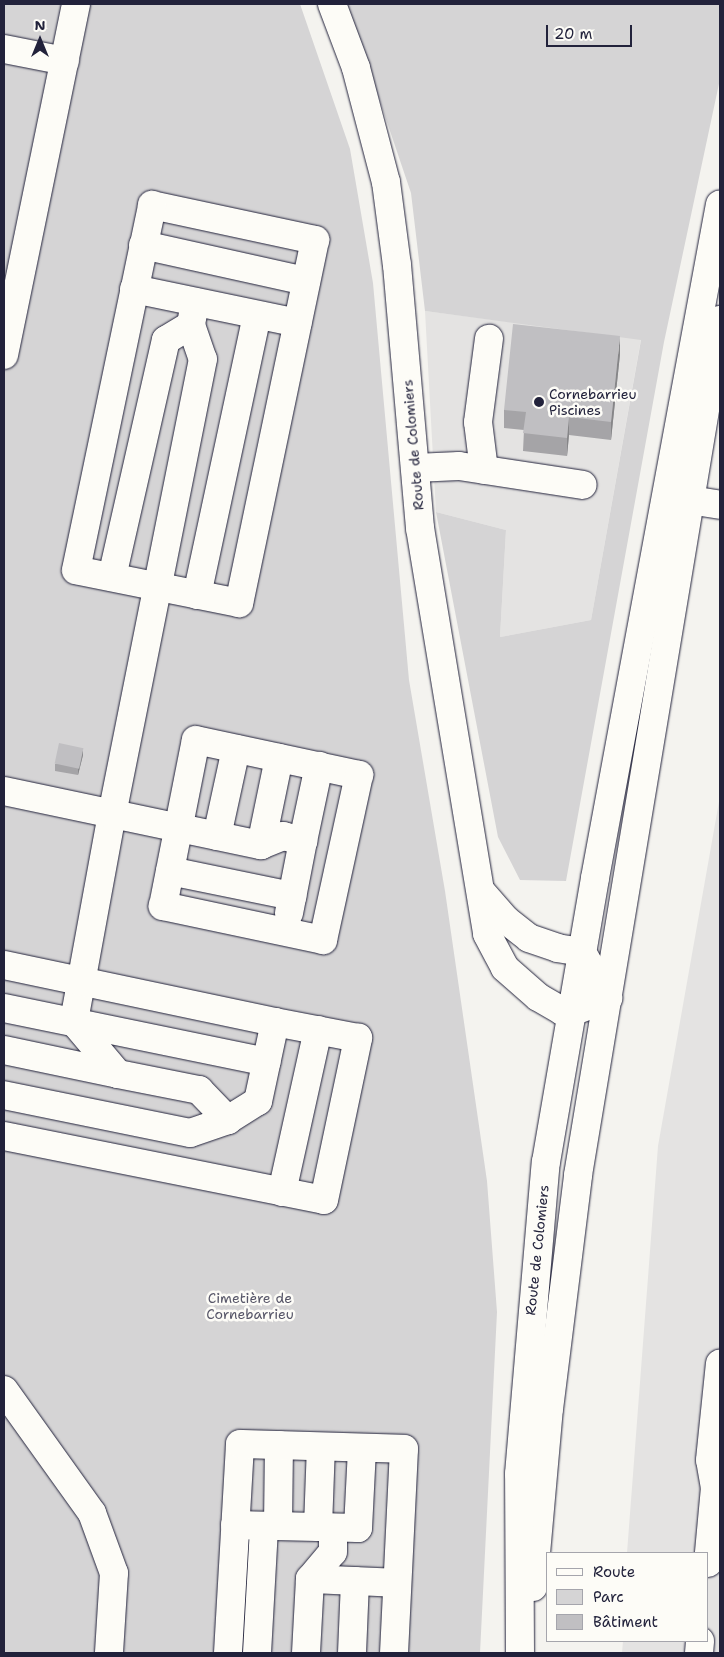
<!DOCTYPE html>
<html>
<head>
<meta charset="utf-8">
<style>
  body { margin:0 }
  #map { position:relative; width:724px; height:1657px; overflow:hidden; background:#f4f3ef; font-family:"Shantell Sans",sans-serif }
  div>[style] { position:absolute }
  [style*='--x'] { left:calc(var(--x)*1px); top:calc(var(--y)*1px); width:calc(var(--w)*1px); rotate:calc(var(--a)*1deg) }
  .built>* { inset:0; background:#e4e3e2 }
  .green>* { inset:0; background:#d5d4d5 }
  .roads { filter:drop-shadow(0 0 1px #22223b) drop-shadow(0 0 1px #22223b) }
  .minor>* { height:28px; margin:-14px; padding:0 14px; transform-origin:14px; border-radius:14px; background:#fdfcf7 }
  .major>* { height:28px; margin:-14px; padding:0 14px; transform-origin:14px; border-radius:14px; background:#fdfcf7 }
  .wall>* { inset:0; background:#a5a4a7 }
  .shaded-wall>* { inset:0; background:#868688 }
  .building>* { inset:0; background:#c0bfc2; transform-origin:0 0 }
  .dots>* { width:14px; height:14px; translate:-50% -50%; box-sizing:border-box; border:2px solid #fdfcf7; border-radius:50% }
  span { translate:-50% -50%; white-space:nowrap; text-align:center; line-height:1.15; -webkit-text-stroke:5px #fdfcf7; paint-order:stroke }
  .poi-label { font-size:14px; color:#22223b }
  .left { translate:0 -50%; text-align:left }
  .street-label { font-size:14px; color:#22223b }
  .park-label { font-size:14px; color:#585769 }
  .frame { position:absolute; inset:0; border:5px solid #22223b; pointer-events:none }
  .legend { position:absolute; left:546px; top:1552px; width:162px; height:90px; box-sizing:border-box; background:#fdfcf7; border:1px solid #a5a5ac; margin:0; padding:6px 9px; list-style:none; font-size:15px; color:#22223b }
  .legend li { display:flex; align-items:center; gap:10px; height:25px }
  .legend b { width:25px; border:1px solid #a5a5ac }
  .north { position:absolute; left:15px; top:15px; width:50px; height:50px; -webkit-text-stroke:4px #fdfcf7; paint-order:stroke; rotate:0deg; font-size:14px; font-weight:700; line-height:20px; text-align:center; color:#22223b }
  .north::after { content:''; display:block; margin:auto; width:18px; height:22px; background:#22223b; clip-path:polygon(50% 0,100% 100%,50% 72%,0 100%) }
  .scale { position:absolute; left:546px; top:25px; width:86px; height:22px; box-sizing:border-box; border:2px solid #22223b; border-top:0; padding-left:6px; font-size:15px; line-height:18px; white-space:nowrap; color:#22223b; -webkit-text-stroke:4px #fdfcf7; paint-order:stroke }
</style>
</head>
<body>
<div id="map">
  <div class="built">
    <div style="clip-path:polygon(425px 311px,641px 339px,591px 620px,500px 637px,506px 530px,436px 512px)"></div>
    <div style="clip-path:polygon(720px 796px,720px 1653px,622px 1653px,623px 1641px,708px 1641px,708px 1553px,627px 1553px,658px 1146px)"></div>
  </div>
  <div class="green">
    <div style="clip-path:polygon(4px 4px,300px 4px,350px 149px,373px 283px,409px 680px,445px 891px,487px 1181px,497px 1312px,480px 1653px,4px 1653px)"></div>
    <div style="clip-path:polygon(347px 4px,720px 4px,720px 79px,664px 342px,566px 881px,520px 880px,498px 837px,436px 512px,506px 530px,500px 637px,591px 620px,641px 340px,425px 311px,411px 193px)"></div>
  </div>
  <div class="roads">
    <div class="minor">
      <div style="--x:332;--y:4;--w:68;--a:69.4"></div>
      <div style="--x:356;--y:68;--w:118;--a:75.3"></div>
      <div style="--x:386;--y:182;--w:84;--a:82.5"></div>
      <div style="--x:397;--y:265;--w:264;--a:85"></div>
      <div style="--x:420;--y:528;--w:411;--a:80.6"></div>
      <div style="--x:487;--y:934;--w:38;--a:62"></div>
      <div style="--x:505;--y:968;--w:44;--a:41.3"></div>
      <div style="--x:538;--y:997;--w:28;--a:30"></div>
      <div style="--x:562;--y:1011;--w:10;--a:6"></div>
      <div style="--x:572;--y:1012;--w:39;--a:-21"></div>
      <div style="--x:608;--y:998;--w:53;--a:-119.5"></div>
      <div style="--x:582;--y:952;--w:24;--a:-171"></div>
      <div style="--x:558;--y:948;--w:31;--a:-161"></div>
      <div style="--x:529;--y:938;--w:29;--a:-142"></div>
      <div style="--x:506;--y:920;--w:38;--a:-131"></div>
      <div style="--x:4;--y:49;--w:62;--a:11.1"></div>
      <div style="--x:152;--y:205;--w:167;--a:12.1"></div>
      <div style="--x:315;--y:240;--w:371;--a:101.8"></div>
      <div style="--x:239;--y:603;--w:166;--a:-168.6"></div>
      <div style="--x:76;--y:570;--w:373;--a:-78.2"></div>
      <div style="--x:143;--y:245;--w:167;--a:12.5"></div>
      <div style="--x:134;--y:289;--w:167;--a:11.7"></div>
      <div style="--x:195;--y:302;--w:23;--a:100"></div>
      <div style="--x:191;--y:325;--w:36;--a:71"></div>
      <div style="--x:203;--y:359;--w:464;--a:101.3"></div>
      <div style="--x:112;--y:814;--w:211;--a:100.4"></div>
      <div style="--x:74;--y:1022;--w:68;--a:49.8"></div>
      <div style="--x:118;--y:1074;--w:83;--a:11.2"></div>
      <div style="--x:199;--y:1090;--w:42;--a:46"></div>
      <div style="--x:4;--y:355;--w:358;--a:-78.4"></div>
      <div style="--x:415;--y:468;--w:44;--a:-2.6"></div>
      <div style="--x:459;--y:466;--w:125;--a:8.7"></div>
      <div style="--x:484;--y:470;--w:48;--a:-97.1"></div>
      <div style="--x:478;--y:422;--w:84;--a:-82.5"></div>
      <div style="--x:690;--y:500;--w:30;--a:9"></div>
      <div style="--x:112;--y:577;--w:243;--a:-77.2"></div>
      <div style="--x:166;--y:340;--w:29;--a:-31"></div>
      <div style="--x:197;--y:595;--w:286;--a:-77.9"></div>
      <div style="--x:196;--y:740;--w:167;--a:12.1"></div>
      <div style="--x:359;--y:775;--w:169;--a:102.3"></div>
      <div style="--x:323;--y:940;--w:164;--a:-168"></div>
      <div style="--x:163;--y:906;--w:169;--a:-78.8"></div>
      <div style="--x:4;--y:791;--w:263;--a:11.9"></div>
      <div style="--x:261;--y:845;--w:24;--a:-22"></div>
      <div style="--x:283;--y:836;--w:21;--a:14"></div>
      <div style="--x:303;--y:841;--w:77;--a:-78"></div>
      <div style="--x:217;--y:836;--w:89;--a:-77.7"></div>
      <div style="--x:261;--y:845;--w:89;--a:-78.3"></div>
      <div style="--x:170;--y:871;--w:125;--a:11.6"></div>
      <div style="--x:289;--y:913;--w:73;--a:-79"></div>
      <div style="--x:4;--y:965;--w:277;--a:11.9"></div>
      <div style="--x:275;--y:1022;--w:81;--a:102.1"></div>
      <div style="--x:258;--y:1101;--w:36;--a:148"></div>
      <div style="--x:228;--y:1120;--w:40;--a:161.1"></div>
      <div style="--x:190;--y:1133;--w:190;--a:-168.5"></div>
      <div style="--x:4;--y:1008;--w:268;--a:11.6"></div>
      <div style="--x:4;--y:1050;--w:116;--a:11.9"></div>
      <div style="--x:4;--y:1136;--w:326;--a:11.3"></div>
      <div style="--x:324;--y:1200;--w:166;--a:-78.1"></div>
      <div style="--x:358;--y:1038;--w:85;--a:-169.1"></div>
      <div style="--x:282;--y:1192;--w:166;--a:-77.5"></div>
      <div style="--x:4;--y:1390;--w:151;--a:54.4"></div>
      <div style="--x:92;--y:1513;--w:64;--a:69.9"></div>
      <div style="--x:114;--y:1573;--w:80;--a:93.6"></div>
      <div style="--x:235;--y:1525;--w:123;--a:1.4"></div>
      <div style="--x:358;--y:1528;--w:80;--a:-87.1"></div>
      <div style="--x:278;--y:1526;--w:81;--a:-89.3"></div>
      <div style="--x:318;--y:1527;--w:80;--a:-87.9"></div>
      <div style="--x:708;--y:1563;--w:75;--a:-84.7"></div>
      <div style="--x:715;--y:1488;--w:28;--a:-100"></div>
      <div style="--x:710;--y:1460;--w:97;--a:-84.1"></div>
      <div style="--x:310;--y:1579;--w:87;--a:2.6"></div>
      <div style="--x:228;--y:1653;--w:209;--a:-86.7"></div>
      <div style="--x:240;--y:1444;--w:164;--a:1.7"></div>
      <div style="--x:404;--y:1449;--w:204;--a:92.8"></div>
      <div style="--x:257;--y:1653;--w:127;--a:-86.8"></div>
      <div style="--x:306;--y:1653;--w:74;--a:-86.9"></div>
      <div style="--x:310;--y:1579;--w:35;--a:-50"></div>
      <div style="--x:333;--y:1552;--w:24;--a:-90"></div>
      <div style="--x:352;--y:1653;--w:72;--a:-87.6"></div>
      <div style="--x:699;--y:1653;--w:12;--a:-85"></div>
    </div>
    <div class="major">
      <div style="--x:533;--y:1587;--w:179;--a:-84.9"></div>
      <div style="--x:549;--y:1409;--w:236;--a:-82.9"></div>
      <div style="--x:578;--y:1175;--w:867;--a:-80.57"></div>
      <div style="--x:520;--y:1653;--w:179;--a:-90.3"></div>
      <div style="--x:519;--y:1474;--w:313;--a:-85.1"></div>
      <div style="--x:546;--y:1162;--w:288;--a:-80.2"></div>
      <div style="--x:595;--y:878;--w:685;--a:-79.49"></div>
    </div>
  </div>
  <div class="wall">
    <div style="clip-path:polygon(620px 354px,611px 440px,569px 435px,567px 456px,523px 451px,524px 430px,504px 428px,504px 410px)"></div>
    <div style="clip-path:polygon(83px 755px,78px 775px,55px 771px,55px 764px)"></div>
  </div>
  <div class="shaded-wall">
    <div style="clip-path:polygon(620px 336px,620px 354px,611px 440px,611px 422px)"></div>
    <div style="clip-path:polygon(569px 417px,569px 435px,567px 456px,567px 438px)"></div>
    <div style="clip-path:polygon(83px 748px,83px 755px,78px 775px,78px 769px)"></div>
  </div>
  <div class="building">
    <div style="clip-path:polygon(513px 324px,620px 336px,611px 422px,569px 417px,567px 438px,523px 433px,526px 412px,504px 410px)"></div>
    <div style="left:59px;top:743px;width:25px;height:21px;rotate:12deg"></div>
  </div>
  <div class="dots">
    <div style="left:539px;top:402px;background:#22223b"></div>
  </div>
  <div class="poi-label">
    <span class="left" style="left:549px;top:402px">Cornebarrieu<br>Piscines</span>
  </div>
  <div class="street-label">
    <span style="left:413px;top:445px;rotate:-95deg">Route de Colomiers</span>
    <span style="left:537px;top:1250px;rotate:-84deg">Route de Colomiers</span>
  </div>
  <div class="park-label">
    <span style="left:250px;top:1306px">Cimetière de<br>Cornebarrieu</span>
  </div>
  <div class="frame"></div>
  <ul class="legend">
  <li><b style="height:6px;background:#fdfcf7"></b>Route</li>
  <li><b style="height:14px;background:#d5d4d5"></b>Parc</li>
  <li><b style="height:14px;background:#c0bfc2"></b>Bâtiment</li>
  </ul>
  <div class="north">N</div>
  <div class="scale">20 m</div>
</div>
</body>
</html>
